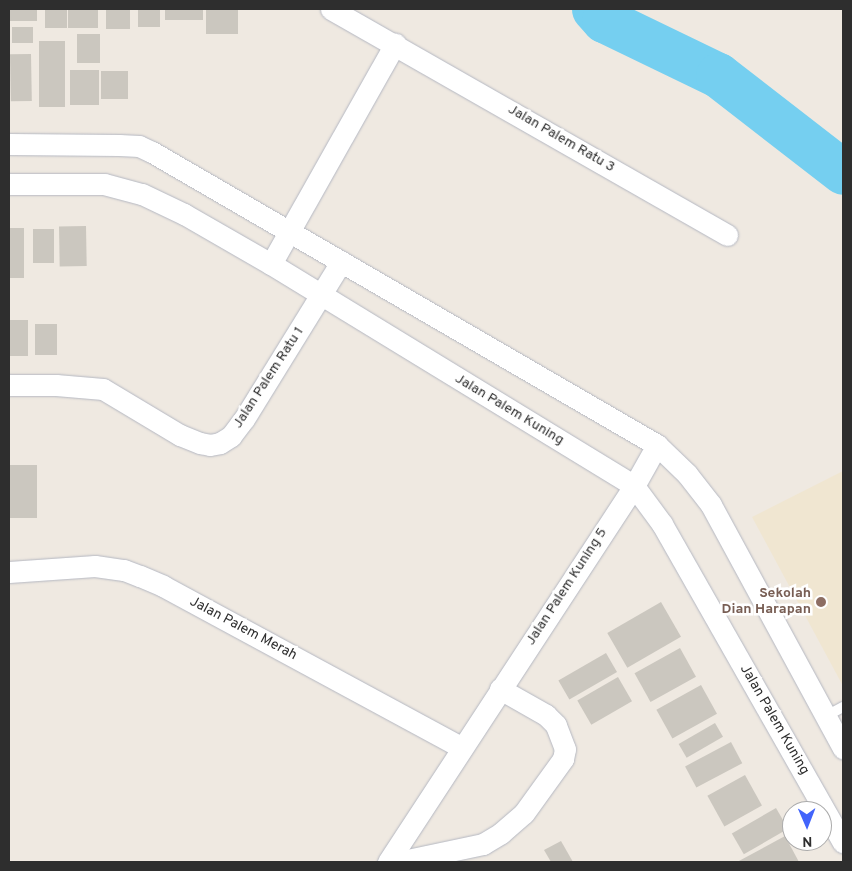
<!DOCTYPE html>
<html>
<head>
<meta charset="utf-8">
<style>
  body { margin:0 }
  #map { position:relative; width:852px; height:871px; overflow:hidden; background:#efe9e1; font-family:Overpass,sans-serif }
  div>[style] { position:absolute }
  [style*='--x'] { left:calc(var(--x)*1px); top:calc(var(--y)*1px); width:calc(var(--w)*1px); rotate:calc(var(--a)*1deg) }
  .education>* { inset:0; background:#f0e6d1 }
  .river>* { height:45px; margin:-22.5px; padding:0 22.5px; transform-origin:22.5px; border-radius:22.5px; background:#75cff0 }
  .building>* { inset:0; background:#cbc7bf; transform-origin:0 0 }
  .roads { filter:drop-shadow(0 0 1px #b4b7c1) drop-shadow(0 0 1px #b4b7c1) }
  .lane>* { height:10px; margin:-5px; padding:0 5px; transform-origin:5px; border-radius:5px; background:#fff }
  .street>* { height:21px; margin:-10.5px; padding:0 10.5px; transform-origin:10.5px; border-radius:10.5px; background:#fff }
  .dots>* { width:14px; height:14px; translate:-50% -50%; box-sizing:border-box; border:2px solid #fff; border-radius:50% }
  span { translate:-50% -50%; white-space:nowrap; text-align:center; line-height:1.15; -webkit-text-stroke:5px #fff; paint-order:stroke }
  .street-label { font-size:14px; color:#2e2e2e }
  .education-label { font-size:14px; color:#785e54; font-weight:700 }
  .right { translate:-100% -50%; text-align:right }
  .frame { position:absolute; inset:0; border:10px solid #2e2e2e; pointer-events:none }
  .north { position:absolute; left:782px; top:801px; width:50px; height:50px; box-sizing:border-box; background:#fff; border:1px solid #ababab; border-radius:50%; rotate:179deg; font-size:14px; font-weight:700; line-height:20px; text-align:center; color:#2e2e2e }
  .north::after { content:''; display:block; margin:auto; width:18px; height:22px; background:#4264fb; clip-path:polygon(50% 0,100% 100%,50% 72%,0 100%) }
</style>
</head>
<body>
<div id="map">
  <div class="education">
    <div style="clip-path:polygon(843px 471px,843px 686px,752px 517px)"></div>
  </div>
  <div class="river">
    <div style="--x:594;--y:9;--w:15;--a:48"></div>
    <div style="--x:604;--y:20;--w:127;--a:25.8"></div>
    <div style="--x:718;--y:75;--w:158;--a:37.8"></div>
  </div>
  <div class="building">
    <div style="left:10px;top:9px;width:27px;height:12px"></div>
    <div style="left:45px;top:9px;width:22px;height:19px"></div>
    <div style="left:68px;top:9px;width:30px;height:19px"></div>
    <div style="left:106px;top:9px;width:24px;height:20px"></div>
    <div style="left:138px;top:9px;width:22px;height:18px"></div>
    <div style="left:165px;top:9px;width:38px;height:11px"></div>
    <div style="left:206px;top:9px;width:32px;height:25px"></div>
    <div style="left:12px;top:27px;width:21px;height:16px"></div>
    <div style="left:77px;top:34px;width:23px;height:29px"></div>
    <div style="left:39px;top:41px;width:26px;height:66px"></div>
    <div style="left:31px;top:54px;width:47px;height:21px;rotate:89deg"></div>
    <div style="left:70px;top:70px;width:29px;height:35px"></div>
    <div style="left:101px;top:71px;width:27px;height:28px"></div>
    <div style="left:86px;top:226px;width:40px;height:27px;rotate:89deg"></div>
    <div style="left:9px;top:228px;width:15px;height:50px"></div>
    <div style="left:33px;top:229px;width:21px;height:34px"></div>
    <div style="left:9px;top:320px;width:19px;height:36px"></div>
    <div style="left:35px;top:324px;width:22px;height:31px"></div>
    <div style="left:37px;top:465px;width:53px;height:28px;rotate:90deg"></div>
    <div style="left:661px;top:602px;width:40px;height:62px;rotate:60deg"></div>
    <div style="left:680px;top:648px;width:33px;height:52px;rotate:61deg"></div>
    <div style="left:606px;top:653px;width:22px;height:55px;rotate:60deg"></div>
    <div style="left:618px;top:677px;width:28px;height:47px;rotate:60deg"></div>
    <div style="left:701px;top:685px;width:33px;height:51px;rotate:61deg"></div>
    <div style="left:715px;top:723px;width:16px;height:42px;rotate:60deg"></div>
    <div style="left:731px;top:742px;width:24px;height:52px;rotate:62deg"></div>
    <div style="left:745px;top:775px;width:35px;height:43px;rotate:61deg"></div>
    <div style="left:776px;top:808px;width:24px;height:51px;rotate:60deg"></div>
    <div style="clip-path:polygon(785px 836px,799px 862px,737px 862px)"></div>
    <div style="clip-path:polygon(561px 841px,573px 862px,551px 862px,544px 850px)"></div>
  </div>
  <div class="roads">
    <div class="lane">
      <div style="--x:826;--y:716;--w:19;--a:-28"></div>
    </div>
    <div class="street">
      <div style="--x:331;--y:9;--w:456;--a:29.7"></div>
      <div style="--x:9;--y:144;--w:110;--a:0.5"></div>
      <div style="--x:119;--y:145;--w:20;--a:3"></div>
      <div style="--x:139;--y:146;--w:14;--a:25"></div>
      <div style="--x:152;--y:152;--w:584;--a:30.12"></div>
      <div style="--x:657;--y:445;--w:42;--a:44"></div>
      <div style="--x:687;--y:474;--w:39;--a:52"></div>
      <div style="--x:711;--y:505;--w:277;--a:61.5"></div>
      <div style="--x:9;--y:184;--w:95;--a:0"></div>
      <div style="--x:104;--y:184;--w:39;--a:15"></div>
      <div style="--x:142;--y:194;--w:47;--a:25.5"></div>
      <div style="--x:184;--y:214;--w:100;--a:29.9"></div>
      <div style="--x:271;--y:264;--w:426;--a:31.4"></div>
      <div style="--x:634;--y:486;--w:47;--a:53.6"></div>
      <div style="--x:662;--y:524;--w:366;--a:60.4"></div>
      <div style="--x:271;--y:264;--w:253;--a:-60.6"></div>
      <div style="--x:9;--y:385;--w:47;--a:0"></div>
      <div style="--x:56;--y:385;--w:47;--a:4.9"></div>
      <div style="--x:103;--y:389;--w:90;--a:30.9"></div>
      <div style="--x:180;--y:435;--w:22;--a:22"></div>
      <div style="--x:200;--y:443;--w:10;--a:11"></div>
      <div style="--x:210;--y:445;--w:10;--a:-11"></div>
      <div style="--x:220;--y:443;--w:13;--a:-32"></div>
      <div style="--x:231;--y:436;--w:21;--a:-53"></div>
      <div style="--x:244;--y:419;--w:185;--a:-58.3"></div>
      <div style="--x:9;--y:572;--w:86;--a:-4"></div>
      <div style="--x:95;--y:566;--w:29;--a:8"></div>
      <div style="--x:124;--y:570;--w:17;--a:21"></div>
      <div style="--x:140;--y:576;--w:25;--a:23"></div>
      <div style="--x:163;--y:586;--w:340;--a:28.4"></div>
      <div style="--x:388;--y:862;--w:449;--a:-56.8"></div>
      <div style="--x:634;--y:486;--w:47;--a:-60.7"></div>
      <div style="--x:398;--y:862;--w:87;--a:-12"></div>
      <div style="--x:483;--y:844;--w:21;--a:-31"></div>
      <div style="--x:501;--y:833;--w:30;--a:-41"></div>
      <div style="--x:524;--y:813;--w:67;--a:-54.2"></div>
      <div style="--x:563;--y:759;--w:10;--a:-79"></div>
      <div style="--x:565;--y:749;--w:26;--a:-111"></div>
      <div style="--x:556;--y:725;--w:14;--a:-135"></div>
      <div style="--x:546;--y:715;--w:53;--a:-150.5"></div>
    </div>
  </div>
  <div class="dots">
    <div style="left:821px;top:602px;background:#8d6e63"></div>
  </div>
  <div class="street-label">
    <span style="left:561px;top:139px;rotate:30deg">Jalan Palem Ratu 3</span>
    <span style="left:269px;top:378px;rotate:-57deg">Jalan Palem Ratu 1</span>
    <span style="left:509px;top:410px;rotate:31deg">Jalan Palem Kuning</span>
    <span style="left:567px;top:587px;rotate:-57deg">Jalan Palem Kuning 5</span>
    <span style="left:243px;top:629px;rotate:28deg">Jalan Palem Merah</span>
    <span style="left:774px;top:720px;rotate:60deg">Jalan Palem Kuning</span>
  </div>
  <div class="education-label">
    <span class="right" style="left:811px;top:602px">Sekolah<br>Dian Harapan</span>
  </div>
  <div class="frame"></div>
  <div class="north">N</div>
</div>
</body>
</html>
